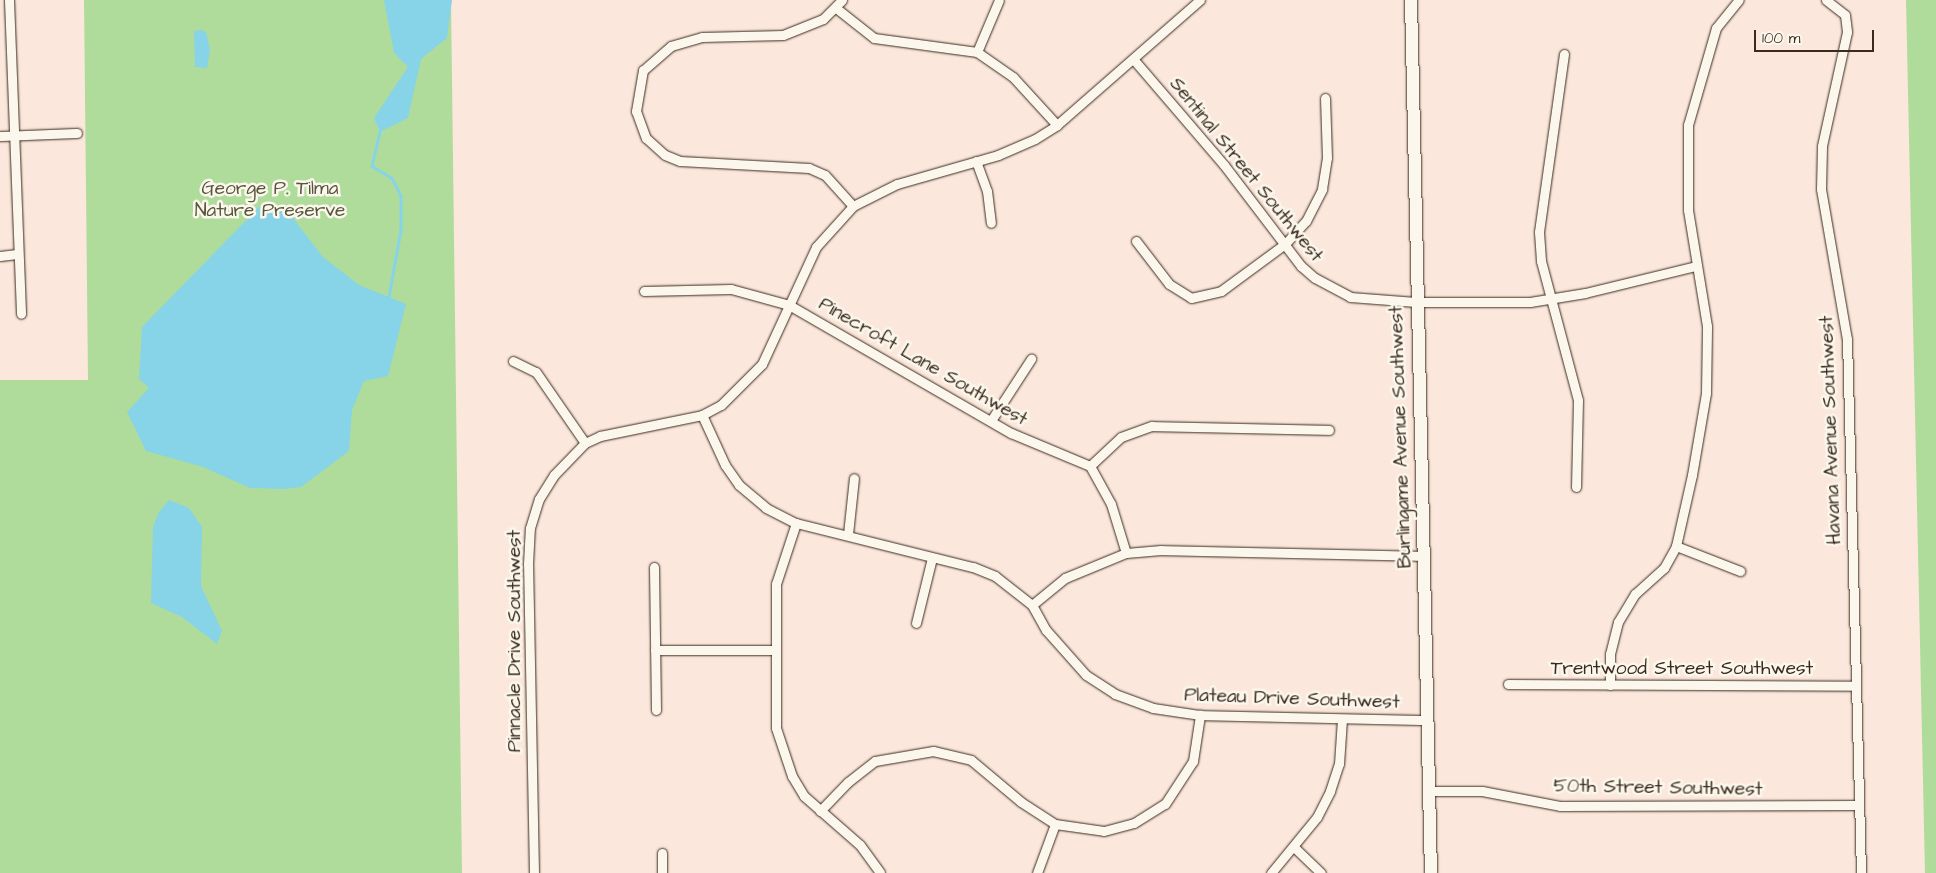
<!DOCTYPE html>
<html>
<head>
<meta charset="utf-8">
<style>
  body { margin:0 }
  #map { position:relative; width:1936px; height:873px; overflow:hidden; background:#fbe7db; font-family:"Architects Daughter",sans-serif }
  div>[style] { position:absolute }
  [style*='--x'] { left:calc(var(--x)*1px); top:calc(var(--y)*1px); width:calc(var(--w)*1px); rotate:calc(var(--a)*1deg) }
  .green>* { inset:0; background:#afdc9b }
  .water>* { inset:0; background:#87d3e7 }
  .stream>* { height:2.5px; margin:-1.25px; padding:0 1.25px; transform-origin:1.25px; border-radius:1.25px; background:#87d3e7 }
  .roads { filter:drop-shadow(0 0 1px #3b2a1e) drop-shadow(0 0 1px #3b2a1e) }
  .street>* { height:9px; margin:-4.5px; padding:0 4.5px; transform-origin:4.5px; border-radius:4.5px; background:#fbf7ec }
  .secondary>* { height:12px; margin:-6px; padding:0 6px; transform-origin:6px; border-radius:6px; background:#fbf7ec }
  span { translate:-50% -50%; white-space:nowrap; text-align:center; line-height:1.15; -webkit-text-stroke:5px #fbf7ec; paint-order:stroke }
  .street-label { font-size:19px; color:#3b2a1e }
  .park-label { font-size:19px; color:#58563d }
  .scale { position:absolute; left:1754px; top:30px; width:120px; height:22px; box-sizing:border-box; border:2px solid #3b2a1e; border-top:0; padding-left:6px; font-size:15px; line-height:18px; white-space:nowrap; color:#3b2a1e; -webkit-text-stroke:4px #fbf7ec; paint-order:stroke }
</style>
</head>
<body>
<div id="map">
  <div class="green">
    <div style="clip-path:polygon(84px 0,451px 0,462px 873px,0 873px,0 380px,88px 380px)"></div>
    <div style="clip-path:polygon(1906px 0,1936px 0,1936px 873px,1925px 873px)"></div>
  </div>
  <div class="water">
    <div style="clip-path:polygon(384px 0,452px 0,447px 38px,421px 59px,408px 118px,380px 132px,374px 118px,408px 67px,394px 53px)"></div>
    <div style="clip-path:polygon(201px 30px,206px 32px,210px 50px,207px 68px,195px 67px,194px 31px)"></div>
    <div style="clip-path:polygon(263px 203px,289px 213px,323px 257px,359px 285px,406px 304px,388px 376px,364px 381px,352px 410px,349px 451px,301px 487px,283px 489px,250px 488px,203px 467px,146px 451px,127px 412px,149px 388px,139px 379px,142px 327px)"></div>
    <div style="clip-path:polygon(169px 500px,189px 508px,202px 527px,201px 586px,222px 631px,217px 644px,182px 617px,151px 603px,153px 527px,159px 512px)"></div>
  </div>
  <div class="stream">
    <div style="--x:380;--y:132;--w:35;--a:103"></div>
    <div style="--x:372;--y:166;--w:23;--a:31"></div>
    <div style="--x:392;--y:178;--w:20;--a:63"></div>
    <div style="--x:401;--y:196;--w:34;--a:90"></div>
    <div style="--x:401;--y:230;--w:68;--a:100.2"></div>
  </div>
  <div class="roads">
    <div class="street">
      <div style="--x:9;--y:0;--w:314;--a:87.8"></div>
      <div style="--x:842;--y:0;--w:27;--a:135"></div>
      <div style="--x:823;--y:19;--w:43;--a:158.2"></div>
      <div style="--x:783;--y:35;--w:81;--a:178.6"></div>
      <div style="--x:702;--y:37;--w:32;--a:164"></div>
      <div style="--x:671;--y:46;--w:37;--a:139"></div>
      <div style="--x:643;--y:70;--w:42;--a:99.7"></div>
      <div style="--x:636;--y:111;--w:29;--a:70"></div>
      <div style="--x:646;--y:138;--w:25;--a:42"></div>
      <div style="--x:665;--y:155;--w:16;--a:22"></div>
      <div style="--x:680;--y:161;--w:129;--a:3.1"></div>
      <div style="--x:809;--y:168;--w:17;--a:24"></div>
      <div style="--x:825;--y:175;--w:42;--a:47.9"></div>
      <div style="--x:1826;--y:0;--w:24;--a:38"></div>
      <div style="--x:1845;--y:15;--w:17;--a:83"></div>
      <div style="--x:1847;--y:32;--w:117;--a:102.4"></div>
      <div style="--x:1822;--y:146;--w:43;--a:91.3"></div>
      <div style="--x:1821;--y:189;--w:152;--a:80.2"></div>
      <div style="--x:1847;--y:339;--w:534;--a:88.5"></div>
      <div style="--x:836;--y:8;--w:48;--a:38.3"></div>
      <div style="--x:874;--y:38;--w:104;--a:7.7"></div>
      <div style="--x:977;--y:52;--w:44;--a:34.8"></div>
      <div style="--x:1013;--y:77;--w:65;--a:47.5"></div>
      <div style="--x:977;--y:52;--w:56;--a:-67.1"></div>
      <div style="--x:1564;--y:54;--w:180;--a:98"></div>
      <div style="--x:1539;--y:232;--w:29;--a:86"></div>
      <div style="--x:1541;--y:261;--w:144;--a:75.1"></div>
      <div style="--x:1578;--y:400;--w:87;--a:91.3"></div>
      <div style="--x:1134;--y:60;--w:138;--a:49.4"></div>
      <div style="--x:1224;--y:165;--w:127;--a:52.7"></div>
      <div style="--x:1301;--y:266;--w:18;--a:41"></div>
      <div style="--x:1315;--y:278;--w:40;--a:28"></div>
      <div style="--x:1350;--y:297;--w:66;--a:4.3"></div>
      <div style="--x:1416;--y:302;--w:114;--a:0"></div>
      <div style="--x:1530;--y:302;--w:56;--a:-9.3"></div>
      <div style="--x:1585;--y:293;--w:114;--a:-13.7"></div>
      <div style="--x:0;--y:136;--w:77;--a:-2.2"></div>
      <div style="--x:976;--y:161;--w:32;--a:70"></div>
      <div style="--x:987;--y:191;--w:32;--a:83"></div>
      <div style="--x:1136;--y:241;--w:54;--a:52.5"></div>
      <div style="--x:1169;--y:284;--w:26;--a:32"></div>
      <div style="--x:1191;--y:298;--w:31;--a:-13"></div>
      <div style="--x:1221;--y:291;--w:79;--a:-36.3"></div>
      <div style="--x:1285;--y:244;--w:31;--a:-48"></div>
      <div style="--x:1306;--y:221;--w:36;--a:-63"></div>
      <div style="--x:1322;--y:189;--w:31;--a:-81"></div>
      <div style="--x:1327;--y:158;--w:60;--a:-91.9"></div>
      <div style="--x:0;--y:256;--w:17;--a:-7"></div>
      <div style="--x:644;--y:291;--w:87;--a:-1.3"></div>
      <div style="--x:731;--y:289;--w:60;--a:15.4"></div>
      <div style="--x:789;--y:305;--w:256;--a:30"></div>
      <div style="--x:1011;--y:433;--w:86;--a:22.7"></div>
      <div style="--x:1090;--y:466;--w:43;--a:61.1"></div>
      <div style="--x:1111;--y:504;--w:51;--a:73"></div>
      <div style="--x:513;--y:361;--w:25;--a:26"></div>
      <div style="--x:536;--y:372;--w:86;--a:55.4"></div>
      <div style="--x:702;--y:415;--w:55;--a:65.3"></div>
      <div style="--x:725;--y:465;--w:24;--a:55"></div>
      <div style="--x:739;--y:485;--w:35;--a:40"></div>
      <div style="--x:766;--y:508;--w:34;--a:27"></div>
      <div style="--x:796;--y:523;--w:182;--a:14"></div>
      <div style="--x:973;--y:567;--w:24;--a:22"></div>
      <div style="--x:995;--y:576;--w:47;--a:38.1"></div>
      <div style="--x:1032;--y:605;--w:29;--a:61"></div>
      <div style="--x:1046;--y:630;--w:60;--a:48.4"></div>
      <div style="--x:1086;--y:675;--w:35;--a:33"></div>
      <div style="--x:1115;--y:694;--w:40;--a:20.2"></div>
      <div style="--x:1153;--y:708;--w:48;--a:8.5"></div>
      <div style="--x:1200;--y:715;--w:227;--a:1.3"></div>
      <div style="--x:992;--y:419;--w:72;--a:-57"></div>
      <div style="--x:1090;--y:466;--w:42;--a:-43.1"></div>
      <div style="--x:1121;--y:437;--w:33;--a:-20"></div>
      <div style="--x:1152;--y:426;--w:177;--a:1.3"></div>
      <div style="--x:796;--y:523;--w:64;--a:108.2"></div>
      <div style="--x:776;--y:584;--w:144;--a:90"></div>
      <div style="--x:776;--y:728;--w:51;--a:71.6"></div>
      <div style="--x:792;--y:776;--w:23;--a:59"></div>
      <div style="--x:804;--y:796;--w:74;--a:41.2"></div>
      <div style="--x:860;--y:845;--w:34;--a:54"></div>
      <div style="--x:848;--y:534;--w:56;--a:-83.9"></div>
      <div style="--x:1676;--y:546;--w:69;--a:21.3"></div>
      <div style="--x:654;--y:567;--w:143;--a:89.2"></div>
      <div style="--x:1032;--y:605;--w:43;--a:-39.3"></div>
      <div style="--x:1065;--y:578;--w:66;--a:-22.3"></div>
      <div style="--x:1126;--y:553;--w:35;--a:-5"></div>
      <div style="--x:1161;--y:550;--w:262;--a:1.3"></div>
      <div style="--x:916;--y:623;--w:67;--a:-76.2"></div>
      <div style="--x:655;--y:650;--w:118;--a:0"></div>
      <div style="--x:1508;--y:684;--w:348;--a:0.3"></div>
      <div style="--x:1610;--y:685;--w:31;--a:-90"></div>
      <div style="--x:1610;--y:654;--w:33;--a:-76"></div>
      <div style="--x:1618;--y:622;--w:33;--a:-59"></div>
      <div style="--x:1635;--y:594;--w:39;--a:-42"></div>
      <div style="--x:1664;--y:568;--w:25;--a:-61"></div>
      <div style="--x:1676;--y:546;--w:73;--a:-77.3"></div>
      <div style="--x:1692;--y:475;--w:83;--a:-80.3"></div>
      <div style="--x:1706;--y:393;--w:67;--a:-89.1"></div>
      <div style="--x:1707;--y:326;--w:118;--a:-99.3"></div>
      <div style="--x:1688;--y:210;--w:85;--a:-90"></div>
      <div style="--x:1688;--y:125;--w:101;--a:-73.9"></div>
      <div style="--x:1716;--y:28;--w:36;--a:-51"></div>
      <div style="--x:1429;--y:791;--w:53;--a:0"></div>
      <div style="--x:1482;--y:791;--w:79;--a:10.9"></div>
      <div style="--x:1560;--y:806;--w:299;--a:-0.2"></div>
      <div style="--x:820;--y:811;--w:40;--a:-46"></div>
      <div style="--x:848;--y:782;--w:34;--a:-38"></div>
      <div style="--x:875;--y:761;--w:59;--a:-9.8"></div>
      <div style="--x:933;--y:751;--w:39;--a:13"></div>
      <div style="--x:971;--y:760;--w:65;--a:40"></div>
      <div style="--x:1021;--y:802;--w:40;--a:32.9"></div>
      <div style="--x:1055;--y:824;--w:49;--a:8.1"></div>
      <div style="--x:1104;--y:831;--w:31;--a:-15"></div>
      <div style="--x:1134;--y:823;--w:36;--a:-32"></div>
      <div style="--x:1165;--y:804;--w:51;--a:-56.9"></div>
      <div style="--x:1193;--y:761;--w:47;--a:-81.3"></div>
      <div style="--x:1295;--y:848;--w:36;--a:44"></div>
      <div style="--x:534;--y:873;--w:309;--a:-91.1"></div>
      <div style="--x:528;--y:564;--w:36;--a:-87"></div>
      <div style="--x:530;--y:528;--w:30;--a:-73"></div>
      <div style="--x:539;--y:499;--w:28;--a:-58"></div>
      <div style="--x:554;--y:475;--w:45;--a:-45.9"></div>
      <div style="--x:585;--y:443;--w:17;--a:-25"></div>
      <div style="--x:600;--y:436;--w:104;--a:-11.6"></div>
      <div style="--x:702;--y:415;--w:21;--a:-28"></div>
      <div style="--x:721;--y:405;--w:58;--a:-45"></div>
      <div style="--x:762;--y:364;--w:129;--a:-65.2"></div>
      <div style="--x:816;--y:247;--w:55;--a:-47.9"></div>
      <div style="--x:853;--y:206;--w:49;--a:-26.6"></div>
      <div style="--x:897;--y:184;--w:105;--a:-16"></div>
      <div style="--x:998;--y:155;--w:40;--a:-23.4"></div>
      <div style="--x:1035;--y:139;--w:26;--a:-32"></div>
      <div style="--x:1057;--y:125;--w:190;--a:-41.2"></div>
      <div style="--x:662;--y:873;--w:20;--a:-90"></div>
      <div style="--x:1037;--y:873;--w:52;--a:-69.8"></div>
      <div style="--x:1271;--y:873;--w:72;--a:-50.6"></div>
      <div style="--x:1317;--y:817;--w:29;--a:-63"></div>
      <div style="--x:1330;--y:791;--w:28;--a:-72"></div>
      <div style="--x:1339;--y:764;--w:45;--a:-86.2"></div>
    </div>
    <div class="secondary">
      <div style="--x:1411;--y:0;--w:873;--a:88.69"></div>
    </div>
  </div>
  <div class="street-label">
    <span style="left:1246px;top:170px;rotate:51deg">Sentinal Street Southwest</span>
    <span style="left:923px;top:362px;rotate:30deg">Pinecroft Lane Southwest</span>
    <span style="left:1831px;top:430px;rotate:-92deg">Havana Avenue Southwest</span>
    <span style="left:1401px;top:437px;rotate:-92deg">Burlingame Avenue Southwest</span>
    <span style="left:515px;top:641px;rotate:-90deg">Pinnacle Drive Southwest</span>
    <span style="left:1682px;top:669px">Trentwood Street Southwest</span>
    <span style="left:1292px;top:699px;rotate:2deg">Plateau Drive Southwest</span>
    <span style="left:1658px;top:788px;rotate:1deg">50th Street Southwest</span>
  </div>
  <div class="park-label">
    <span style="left:270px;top:200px">George P. Tilma<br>Nature Preserve</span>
  </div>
  <div class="scale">100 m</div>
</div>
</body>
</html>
